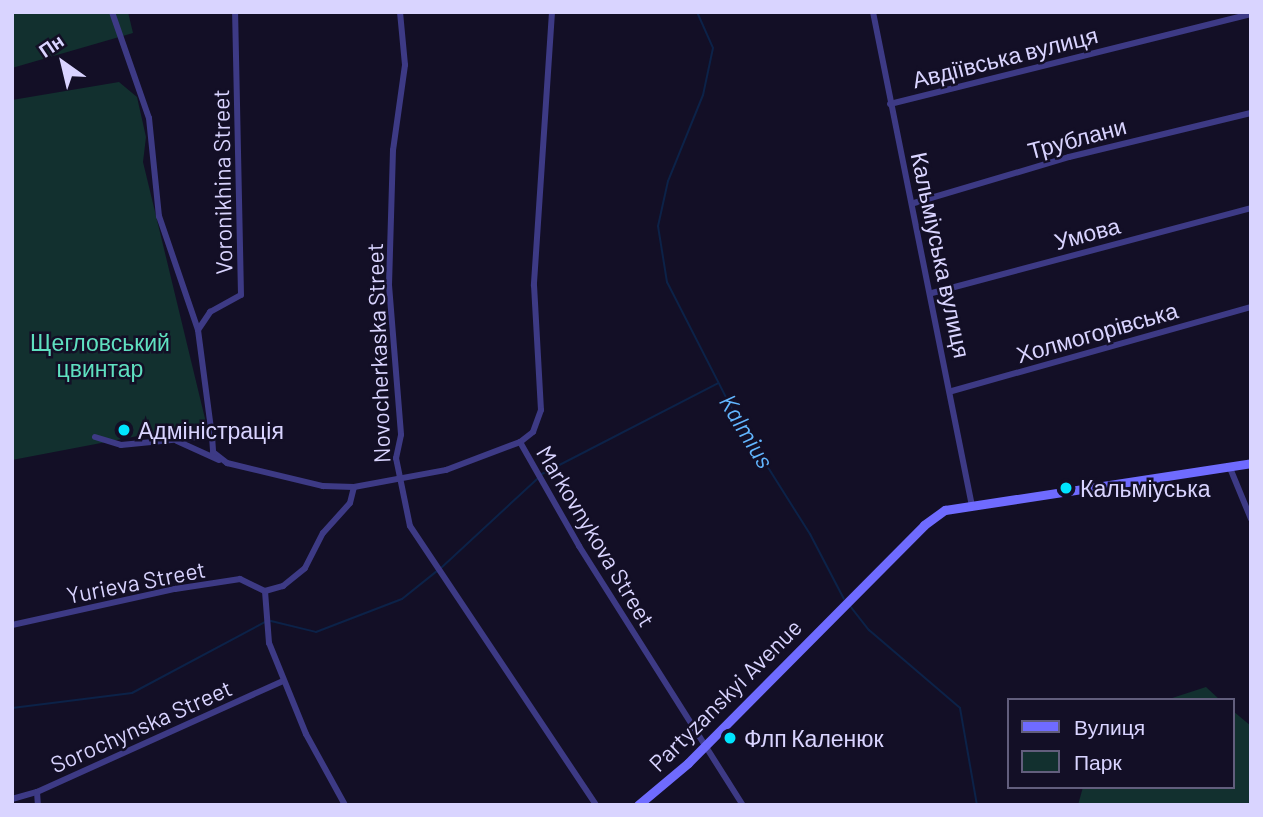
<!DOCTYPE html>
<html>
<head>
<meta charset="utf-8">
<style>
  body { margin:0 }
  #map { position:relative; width:1263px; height:817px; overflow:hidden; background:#130f26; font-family:Barlow,sans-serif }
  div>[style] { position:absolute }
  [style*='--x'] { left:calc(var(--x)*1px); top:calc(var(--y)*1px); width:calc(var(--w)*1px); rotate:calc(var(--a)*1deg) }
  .green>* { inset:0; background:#12302f }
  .stream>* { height:2px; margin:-1px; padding:0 1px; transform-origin:1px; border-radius:1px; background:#0c2248 }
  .street>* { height:6px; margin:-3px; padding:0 3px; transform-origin:3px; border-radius:3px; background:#3d3a85 }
  .secondary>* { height:9px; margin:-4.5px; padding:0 4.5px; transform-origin:4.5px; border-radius:4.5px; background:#6f6bff }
  .dots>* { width:19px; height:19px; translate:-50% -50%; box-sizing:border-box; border:4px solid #130f26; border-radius:50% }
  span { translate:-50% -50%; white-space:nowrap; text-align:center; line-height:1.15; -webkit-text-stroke:5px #130f26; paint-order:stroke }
  .street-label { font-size:23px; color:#d9d4ff }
  .park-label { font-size:23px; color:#5fe0c0 }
  .poi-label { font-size:23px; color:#d9d4ff }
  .left { translate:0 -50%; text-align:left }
  .water-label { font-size:24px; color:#62b6ff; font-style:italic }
  .frame { position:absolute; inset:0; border:14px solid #d9d4ff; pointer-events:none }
  .legend { position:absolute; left:1007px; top:698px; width:228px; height:91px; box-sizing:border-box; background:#130f26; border:2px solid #625e7d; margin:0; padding:9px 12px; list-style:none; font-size:21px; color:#d9d4ff }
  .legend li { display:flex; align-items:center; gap:14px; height:35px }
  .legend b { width:35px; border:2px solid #625e7d }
  .north { position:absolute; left:28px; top:28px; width:70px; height:70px; -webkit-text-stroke:5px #130f26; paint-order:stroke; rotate:326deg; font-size:19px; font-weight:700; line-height:28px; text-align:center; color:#d9d4ff }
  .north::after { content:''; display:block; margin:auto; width:24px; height:32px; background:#d9d4ff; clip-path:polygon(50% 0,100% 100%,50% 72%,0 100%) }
</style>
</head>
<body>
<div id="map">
  <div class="green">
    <div style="clip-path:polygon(12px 12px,128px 12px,133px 33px,12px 68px)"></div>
    <div style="clip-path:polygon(119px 82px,137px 97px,146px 137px,143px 162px,208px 431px,143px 435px,12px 460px,12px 100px)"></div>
    <div style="clip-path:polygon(1206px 687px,1220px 700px,1166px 700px)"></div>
    <div style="clip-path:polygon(1233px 711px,1251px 726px,1251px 805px,1078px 805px,1083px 787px,1233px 787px)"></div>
  </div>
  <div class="stream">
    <div style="--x:697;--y:12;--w:39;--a:66"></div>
    <div style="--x:713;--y:48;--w:48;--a:102"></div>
    <div style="--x:703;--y:95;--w:93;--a:112.1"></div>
    <div style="--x:668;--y:181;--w:46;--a:102.5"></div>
    <div style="--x:658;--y:226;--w:57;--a:80.9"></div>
    <div style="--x:667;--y:282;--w:149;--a:62.9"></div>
    <div style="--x:735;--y:415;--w:141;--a:57.8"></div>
    <div style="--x:810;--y:534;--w:73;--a:62.4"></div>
    <div style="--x:540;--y:475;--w:200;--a:-27.3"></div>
    <div style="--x:441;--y:568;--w:131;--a:-42.8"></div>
    <div style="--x:850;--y:606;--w:31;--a:52"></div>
    <div style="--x:869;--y:630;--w:120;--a:40.6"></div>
    <div style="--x:960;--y:708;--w:98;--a:80.1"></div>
    <div style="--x:271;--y:621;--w:46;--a:13.7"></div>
    <div style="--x:316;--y:632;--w:92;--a:-21"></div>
    <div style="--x:402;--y:599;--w:45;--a:-38.7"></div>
    <div style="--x:12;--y:708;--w:121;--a:-7.1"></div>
    <div style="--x:132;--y:693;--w:151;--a:-28.1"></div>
  </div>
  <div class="street">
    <div style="--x:112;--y:12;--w:112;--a:70.8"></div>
    <div style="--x:149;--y:118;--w:99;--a:84.2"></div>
    <div style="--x:159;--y:216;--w:120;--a:71.1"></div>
    <div style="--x:198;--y:330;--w:107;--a:82.5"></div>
    <div style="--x:400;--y:12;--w:53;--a:84.6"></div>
    <div style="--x:405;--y:65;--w:86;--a:98"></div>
    <div style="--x:393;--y:150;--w:135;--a:91.7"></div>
    <div style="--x:389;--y:285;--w:150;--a:85.4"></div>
    <div style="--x:401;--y:435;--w:24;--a:102"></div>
    <div style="--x:396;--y:458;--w:69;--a:78.4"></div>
    <div style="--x:410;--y:526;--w:335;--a:56.3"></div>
    <div style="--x:552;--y:12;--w:274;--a:93.8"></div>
    <div style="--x:534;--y:285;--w:125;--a:86.8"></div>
    <div style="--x:541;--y:410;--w:23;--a:110"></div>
    <div style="--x:533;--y:432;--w:16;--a:142"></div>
    <div style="--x:520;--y:442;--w:120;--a:60.4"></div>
    <div style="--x:579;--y:546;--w:307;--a:57.7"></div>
    <div style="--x:873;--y:12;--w:504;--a:78.67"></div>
    <div style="--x:890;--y:104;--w:372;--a:-14"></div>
    <div style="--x:914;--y:203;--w:162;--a:-16.5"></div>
    <div style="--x:1069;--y:157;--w:187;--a:-13.6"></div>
    <div style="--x:932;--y:293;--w:330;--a:-14.9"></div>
    <div style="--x:198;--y:330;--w:22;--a:-56"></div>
    <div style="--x:210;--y:312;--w:35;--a:-29"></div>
    <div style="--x:241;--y:295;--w:283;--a:-91.2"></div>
    <div style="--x:952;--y:391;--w:311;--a:-15.7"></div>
    <div style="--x:95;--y:437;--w:27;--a:17"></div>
    <div style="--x:121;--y:445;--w:91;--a:-5.6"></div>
    <div style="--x:212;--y:436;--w:16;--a:86"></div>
    <div style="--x:213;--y:452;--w:18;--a:38"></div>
    <div style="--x:227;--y:463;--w:99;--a:13.5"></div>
    <div style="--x:323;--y:486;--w:31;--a:2"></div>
    <div style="--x:354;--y:487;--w:94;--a:-10.5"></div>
    <div style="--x:446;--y:470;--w:79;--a:-20.7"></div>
    <div style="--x:177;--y:441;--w:46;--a:24.3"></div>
    <div style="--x:1230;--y:468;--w:55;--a:67.6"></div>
    <div style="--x:12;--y:625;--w:167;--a:-12.5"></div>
    <div style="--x:175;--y:589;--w:66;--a:-8.7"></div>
    <div style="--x:240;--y:579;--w:28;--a:26"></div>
    <div style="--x:37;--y:792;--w:13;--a:86"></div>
    <div style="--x:12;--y:799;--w:26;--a:-16"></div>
    <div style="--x:37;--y:792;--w:270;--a:-24.3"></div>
    <div style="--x:345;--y:805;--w:81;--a:-118.8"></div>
    <div style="--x:306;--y:734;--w:98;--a:-112.1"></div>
    <div style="--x:269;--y:643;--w:52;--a:-94.4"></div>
    <div style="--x:265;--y:591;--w:19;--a:-16"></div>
    <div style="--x:283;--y:586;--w:28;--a:-39"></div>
    <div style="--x:305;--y:568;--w:39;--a:-63"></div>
    <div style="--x:323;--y:533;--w:40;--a:-48"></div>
    <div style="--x:350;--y:503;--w:16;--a:-76"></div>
  </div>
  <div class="secondary">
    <div style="--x:638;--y:805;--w:65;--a:-40"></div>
    <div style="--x:688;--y:763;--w:335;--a:-45.2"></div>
    <div style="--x:924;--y:525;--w:26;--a:-36"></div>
    <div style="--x:945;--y:510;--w:310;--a:-8.7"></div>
  </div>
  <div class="dots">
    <div style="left:124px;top:430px;background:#00e5ff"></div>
    <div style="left:1066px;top:488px;background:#00e5ff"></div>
    <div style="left:730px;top:738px;background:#00e5ff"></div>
  </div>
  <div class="street-label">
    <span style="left:1005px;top:57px;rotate:-14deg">Авдіївська вулиця</span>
    <span style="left:1077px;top:138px;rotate:-15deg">Трублани</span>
    <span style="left:222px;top:182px;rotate:-91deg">Voronikhina Street</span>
    <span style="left:1087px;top:233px;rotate:-15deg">Умова</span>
    <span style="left:941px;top:255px;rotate:78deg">Кальміуська вулиця</span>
    <span style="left:1097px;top:332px;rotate:-16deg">Холмогорівська</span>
    <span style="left:378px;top:353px;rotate:-92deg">Novocherkaska Street</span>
    <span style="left:596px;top:536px;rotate:59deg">Markovnykova Street</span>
    <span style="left:136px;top:582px;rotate:-11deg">Yurieva Street</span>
    <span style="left:725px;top:695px;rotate:-45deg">Partyzanskyi Avenue</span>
    <span style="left:141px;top:726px;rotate:-24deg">Sorochynska Street</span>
  </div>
  <div class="park-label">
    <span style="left:100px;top:355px">Щегловський<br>цвинтар</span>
  </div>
  <div class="poi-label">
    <span class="left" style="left:138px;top:430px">Адміністрація</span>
    <span class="left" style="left:1080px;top:488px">Кальміуська</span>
    <span class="left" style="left:744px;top:738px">Флп Каленюк</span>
  </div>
  <div class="water-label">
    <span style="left:747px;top:431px;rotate:59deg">Kalmius</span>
  </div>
  <div class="frame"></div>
  <ul class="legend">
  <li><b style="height:9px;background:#6f6bff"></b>Вулиця</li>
  <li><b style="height:19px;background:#12302f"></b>Парк</li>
  </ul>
  <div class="north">Пн</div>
</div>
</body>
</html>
